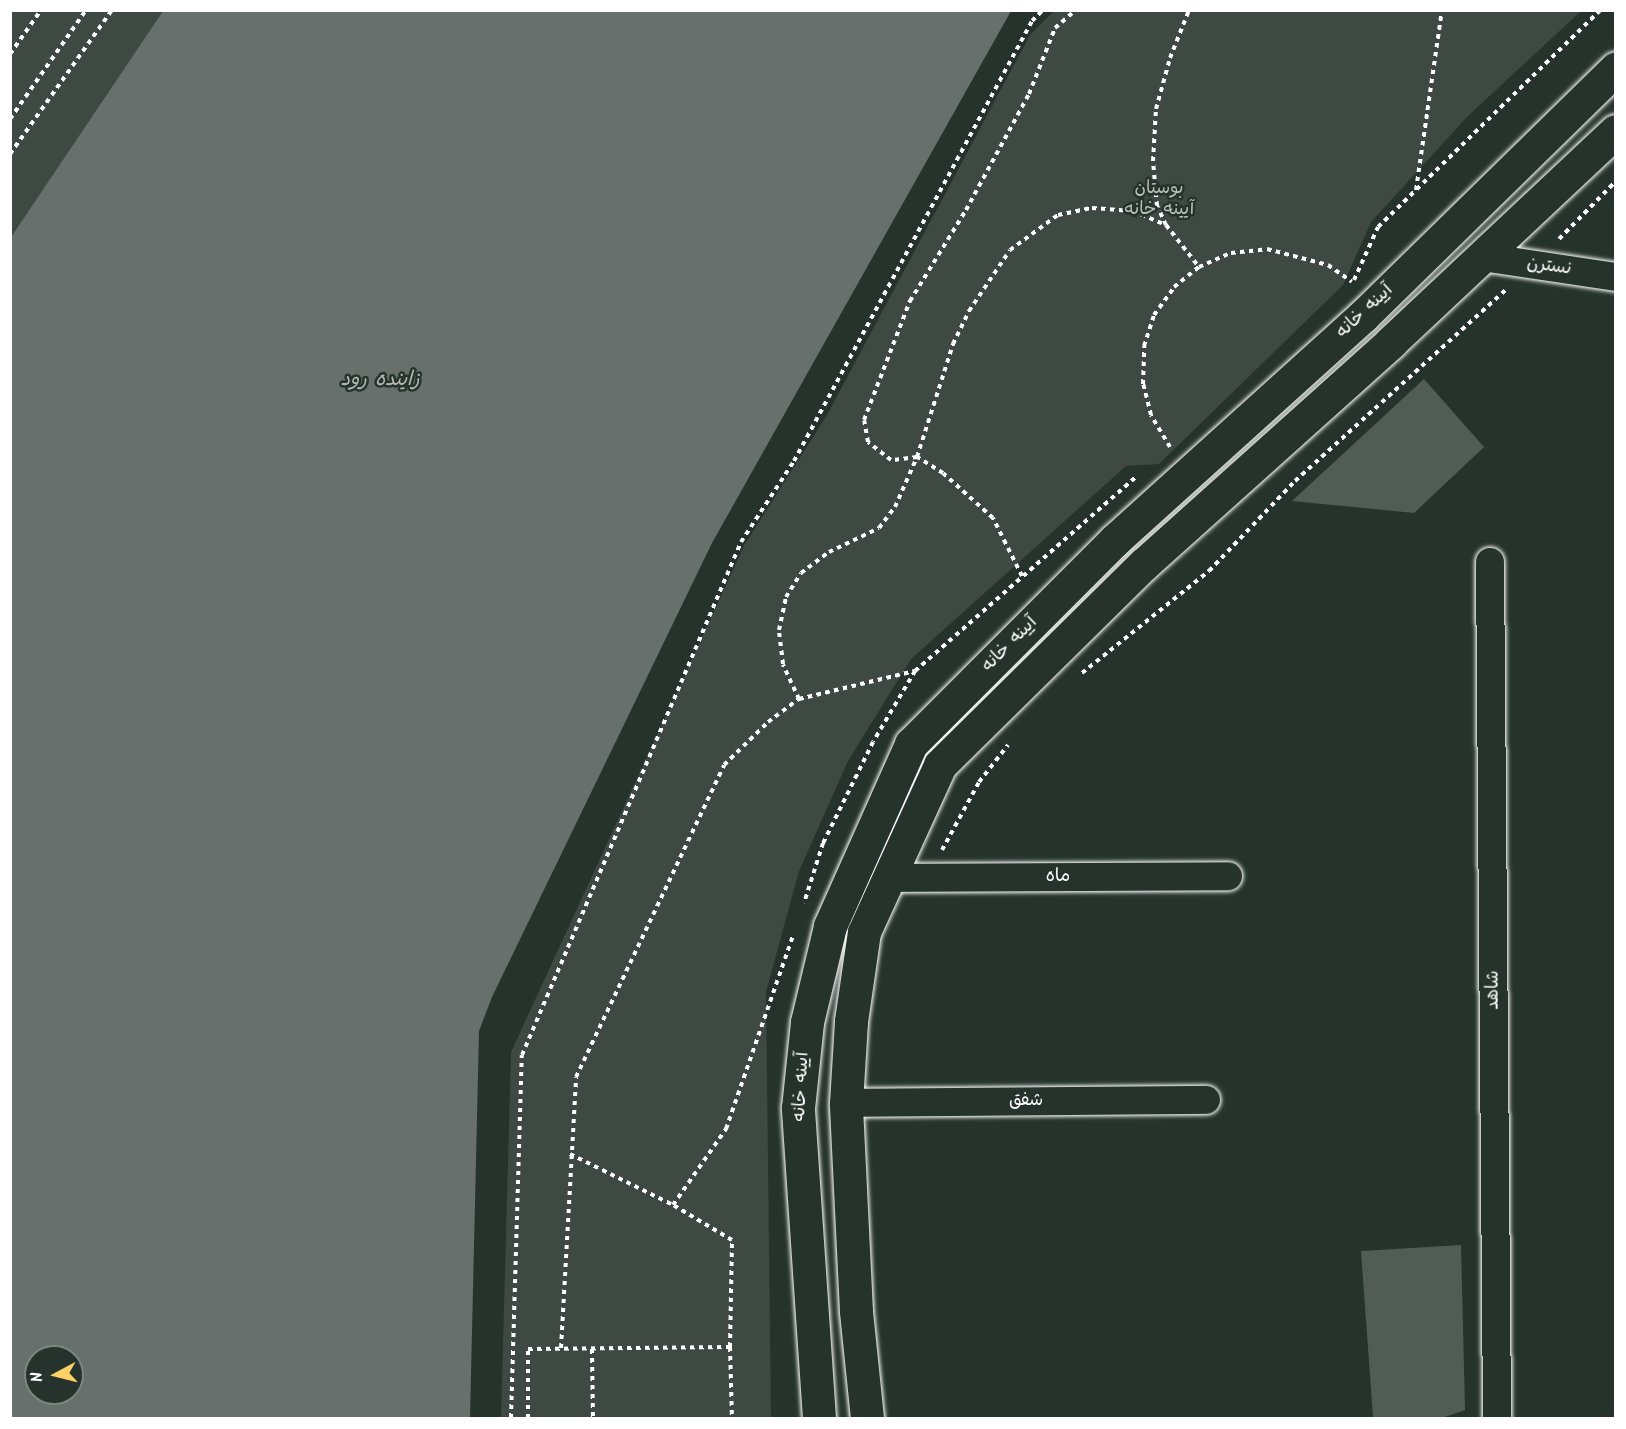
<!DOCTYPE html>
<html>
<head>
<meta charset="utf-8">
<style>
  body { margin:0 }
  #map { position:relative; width:1626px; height:1429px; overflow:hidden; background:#26332d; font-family:Kalam,"Playpen Sans Arabic",sans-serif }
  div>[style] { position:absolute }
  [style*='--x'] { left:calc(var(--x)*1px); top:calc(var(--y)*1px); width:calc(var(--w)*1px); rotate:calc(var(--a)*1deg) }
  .green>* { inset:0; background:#3e4944 }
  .water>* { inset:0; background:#67706c }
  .building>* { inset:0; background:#515c57 }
  .path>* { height:4px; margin-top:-2px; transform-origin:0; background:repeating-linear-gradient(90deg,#fff 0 4.5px,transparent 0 9px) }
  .roads { filter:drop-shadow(0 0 2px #fff) drop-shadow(0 0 2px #fff) }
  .street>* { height:28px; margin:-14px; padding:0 14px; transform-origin:14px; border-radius:14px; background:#26332d }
  .primary>* { height:33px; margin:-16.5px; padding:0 16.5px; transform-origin:16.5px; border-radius:16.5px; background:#26332d }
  span { translate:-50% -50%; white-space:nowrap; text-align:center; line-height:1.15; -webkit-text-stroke:5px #26332d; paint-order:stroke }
  .park-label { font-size:18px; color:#bbbfbe }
  .street-label { font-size:18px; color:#fff }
  .water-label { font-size:20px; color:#b3b8b6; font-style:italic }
  .frame { position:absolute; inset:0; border:12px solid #fff; pointer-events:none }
  .north { position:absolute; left:24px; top:1345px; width:60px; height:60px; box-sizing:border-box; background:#26332d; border:2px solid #7d8581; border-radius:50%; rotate:263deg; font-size:16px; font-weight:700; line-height:24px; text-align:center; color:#fff }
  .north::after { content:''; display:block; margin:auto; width:21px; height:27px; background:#ffd166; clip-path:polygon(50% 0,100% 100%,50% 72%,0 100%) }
</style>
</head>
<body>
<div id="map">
  <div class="green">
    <div style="clip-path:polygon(1055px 10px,1581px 11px,1468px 116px,1371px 222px,1343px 285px,1159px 464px,1126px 466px,911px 659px,848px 761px,799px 871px,766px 992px,771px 1418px,501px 1418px,511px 1052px,745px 544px,827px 415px,1030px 35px)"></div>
    <div style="clip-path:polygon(11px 11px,163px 11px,11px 237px)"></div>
  </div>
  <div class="water">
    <div style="clip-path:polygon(evenodd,163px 11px,1011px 11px,712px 543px,492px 997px,479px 1031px,470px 1418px,11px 1418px,11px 237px,163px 11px,36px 1357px,72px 1357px,72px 1393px,36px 1393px,36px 1357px)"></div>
  </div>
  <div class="building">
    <div style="clip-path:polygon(1424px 379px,1484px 447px,1414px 513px,1292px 501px)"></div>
    <div style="clip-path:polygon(1461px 1245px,1465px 1410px,1442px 1418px,1373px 1417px,1361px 1251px)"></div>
  </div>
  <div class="path">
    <div style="--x:10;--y:54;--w:54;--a:-54.8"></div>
    <div style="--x:10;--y:119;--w:133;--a:-55.1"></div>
    <div style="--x:10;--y:154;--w:176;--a:-54.7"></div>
    <div style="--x:1416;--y:190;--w:182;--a:-81.8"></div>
    <div style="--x:1166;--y:225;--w:53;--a:51.8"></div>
    <div style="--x:1559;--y:239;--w:81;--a:-45.5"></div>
    <div style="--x:1354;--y:280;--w:58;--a:-65.6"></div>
    <div style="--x:1378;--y:227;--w:310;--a:-44.3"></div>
    <div style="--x:1170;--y:447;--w:37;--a:-121"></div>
    <div style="--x:1151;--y:415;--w:32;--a:-104"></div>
    <div style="--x:1143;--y:384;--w:38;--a:-88"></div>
    <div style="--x:1144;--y:346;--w:33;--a:-72"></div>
    <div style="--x:1154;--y:315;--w:34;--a:-54"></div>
    <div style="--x:1174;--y:287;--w:32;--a:-39"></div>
    <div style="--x:1199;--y:267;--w:35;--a:-24"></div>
    <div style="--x:1231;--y:253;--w:36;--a:-6"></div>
    <div style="--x:1267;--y:249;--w:63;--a:14.7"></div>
    <div style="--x:1328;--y:265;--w:29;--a:35"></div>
    <div style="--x:1022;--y:576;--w:65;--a:-116.6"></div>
    <div style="--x:993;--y:518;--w:67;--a:-138"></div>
    <div style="--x:943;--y:473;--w:31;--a:-148"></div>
    <div style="--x:917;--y:457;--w:119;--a:-72.3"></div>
    <div style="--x:953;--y:344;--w:37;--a:-64"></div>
    <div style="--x:969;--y:311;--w:73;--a:-56.1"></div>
    <div style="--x:1010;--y:250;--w:59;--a:-36.1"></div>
    <div style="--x:1058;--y:215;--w:35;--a:-12"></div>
    <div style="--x:1092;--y:208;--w:41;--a:4.2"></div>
    <div style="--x:1133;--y:211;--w:36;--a:23"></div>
    <div style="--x:1166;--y:225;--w:21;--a:-115"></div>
    <div style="--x:1157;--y:206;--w:45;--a:-95.1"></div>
    <div style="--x:1153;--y:161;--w:52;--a:-86.7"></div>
    <div style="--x:1156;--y:109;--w:53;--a:-74.6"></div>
    <div style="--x:1170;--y:58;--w:52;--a:-68.4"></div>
    <div style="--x:915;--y:671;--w:294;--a:-41.3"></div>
    <div style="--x:1082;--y:673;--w:163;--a:-38.8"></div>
    <div style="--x:1209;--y:571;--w:124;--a:-46.3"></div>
    <div style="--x:1295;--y:481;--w:285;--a:-42.2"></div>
    <div style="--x:799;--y:699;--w:119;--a:-13.6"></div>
    <div style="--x:915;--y:671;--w:82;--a:120.6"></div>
    <div style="--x:873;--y:742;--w:113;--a:116.3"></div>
    <div style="--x:823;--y:843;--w:63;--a:107.6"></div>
    <div style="--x:942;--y:850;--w:77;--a:-61.4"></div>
    <div style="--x:979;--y:782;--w:47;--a:-51.9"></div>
    <div style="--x:570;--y:1154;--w:115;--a:26.3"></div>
    <div style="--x:730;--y:1347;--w:107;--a:-88.9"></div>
    <div style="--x:732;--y:1240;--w:69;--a:-149.3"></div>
    <div style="--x:673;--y:1205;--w:93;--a:-55.1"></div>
    <div style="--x:726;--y:1129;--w:205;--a:-70.9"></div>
    <div style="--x:561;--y:1348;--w:271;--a:-86.8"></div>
    <div style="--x:576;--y:1077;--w:345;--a:-64.6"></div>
    <div style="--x:724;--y:765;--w:62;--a:-44.3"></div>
    <div style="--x:768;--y:722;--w:39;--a:-37"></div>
    <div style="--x:799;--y:699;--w:38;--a:-115"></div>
    <div style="--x:783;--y:664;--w:34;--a:-97"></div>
    <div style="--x:779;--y:630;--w:34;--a:-78"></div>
    <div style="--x:786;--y:597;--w:28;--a:-58"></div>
    <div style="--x:801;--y:573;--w:35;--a:-37"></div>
    <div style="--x:829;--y:552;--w:55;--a:-25.6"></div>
    <div style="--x:879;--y:528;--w:26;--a:-53"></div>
    <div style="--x:895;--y:507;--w:55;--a:-66.3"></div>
    <div style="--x:917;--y:457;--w:26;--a:173"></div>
    <div style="--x:891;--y:460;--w:29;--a:-142"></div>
    <div style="--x:868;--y:442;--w:22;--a:-100"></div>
    <div style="--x:864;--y:420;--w:128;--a:-68.9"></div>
    <div style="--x:910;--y:301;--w:107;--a:-58.4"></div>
    <div style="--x:966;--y:210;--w:132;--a:-61.5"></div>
    <div style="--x:1029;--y:94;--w:71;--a:-68.5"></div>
    <div style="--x:1055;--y:28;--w:28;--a:-41"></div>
    <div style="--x:592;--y:1349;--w:69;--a:89.2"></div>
    <div style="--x:511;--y:1418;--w:363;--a:-88.3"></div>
    <div style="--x:522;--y:1055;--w:558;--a:-66.88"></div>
    <div style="--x:741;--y:542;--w:97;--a:-56.8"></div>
    <div style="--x:794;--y:461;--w:500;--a:-61.59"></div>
    <div style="--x:1032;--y:21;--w:16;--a:-45"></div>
    <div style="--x:528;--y:1418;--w:69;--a:-90"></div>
    <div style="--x:528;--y:1349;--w:202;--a:-0.6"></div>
    <div style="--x:730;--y:1347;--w:71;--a:88.4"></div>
  </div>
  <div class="roads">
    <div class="street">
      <div style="--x:1482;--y:257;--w:135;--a:8.5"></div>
      <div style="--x:1490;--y:562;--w:856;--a:89.53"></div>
      <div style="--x:889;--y:878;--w:339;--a:-0.3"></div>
      <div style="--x:846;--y:1103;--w:360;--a:-0.5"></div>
    </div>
    <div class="primary">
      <div style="--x:819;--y:1418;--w:311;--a:-93.9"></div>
      <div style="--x:798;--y:1108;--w:86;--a:-84"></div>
      <div style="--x:807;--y:1022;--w:99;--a:-76.5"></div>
      <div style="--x:830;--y:926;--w:199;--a:-66"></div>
      <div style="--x:911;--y:744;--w:288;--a:-45"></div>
      <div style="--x:1115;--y:540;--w:334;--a:-42.1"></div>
      <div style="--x:1363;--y:316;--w:354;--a:-44.4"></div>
      <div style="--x:867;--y:1418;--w:108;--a:-95.9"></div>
      <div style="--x:856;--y:1311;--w:208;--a:-92.8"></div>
      <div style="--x:846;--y:1103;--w:82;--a:-86.5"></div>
      <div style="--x:851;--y:1021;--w:90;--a:-81.7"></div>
      <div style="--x:864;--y:932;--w:183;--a:-65.5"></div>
      <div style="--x:940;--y:765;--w:286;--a:-44.6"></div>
      <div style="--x:1144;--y:564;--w:332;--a:-41.9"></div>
      <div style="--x:1391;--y:342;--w:308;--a:-43.2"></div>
    </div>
  </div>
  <div class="park-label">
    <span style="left:1159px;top:200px">بوستان<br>آیینه خانه</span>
  </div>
  <div class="street-label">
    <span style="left:1549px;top:267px;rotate:8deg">نسترن</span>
    <span style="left:1365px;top:312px;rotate:-43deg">آیینه خانه</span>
    <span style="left:1010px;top:645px;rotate:-45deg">آیینه خانه</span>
    <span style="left:1058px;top:877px">ماه</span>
    <span style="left:1494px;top:990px;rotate:-90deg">شاهد</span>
    <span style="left:802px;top:1087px;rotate:-87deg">آیینه خانه</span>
    <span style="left:1026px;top:1101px">شفق</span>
  </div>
  <div class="water-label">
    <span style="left:380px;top:380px">زاینده رود</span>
  </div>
  <div class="frame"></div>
  <div class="north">N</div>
</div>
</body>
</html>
